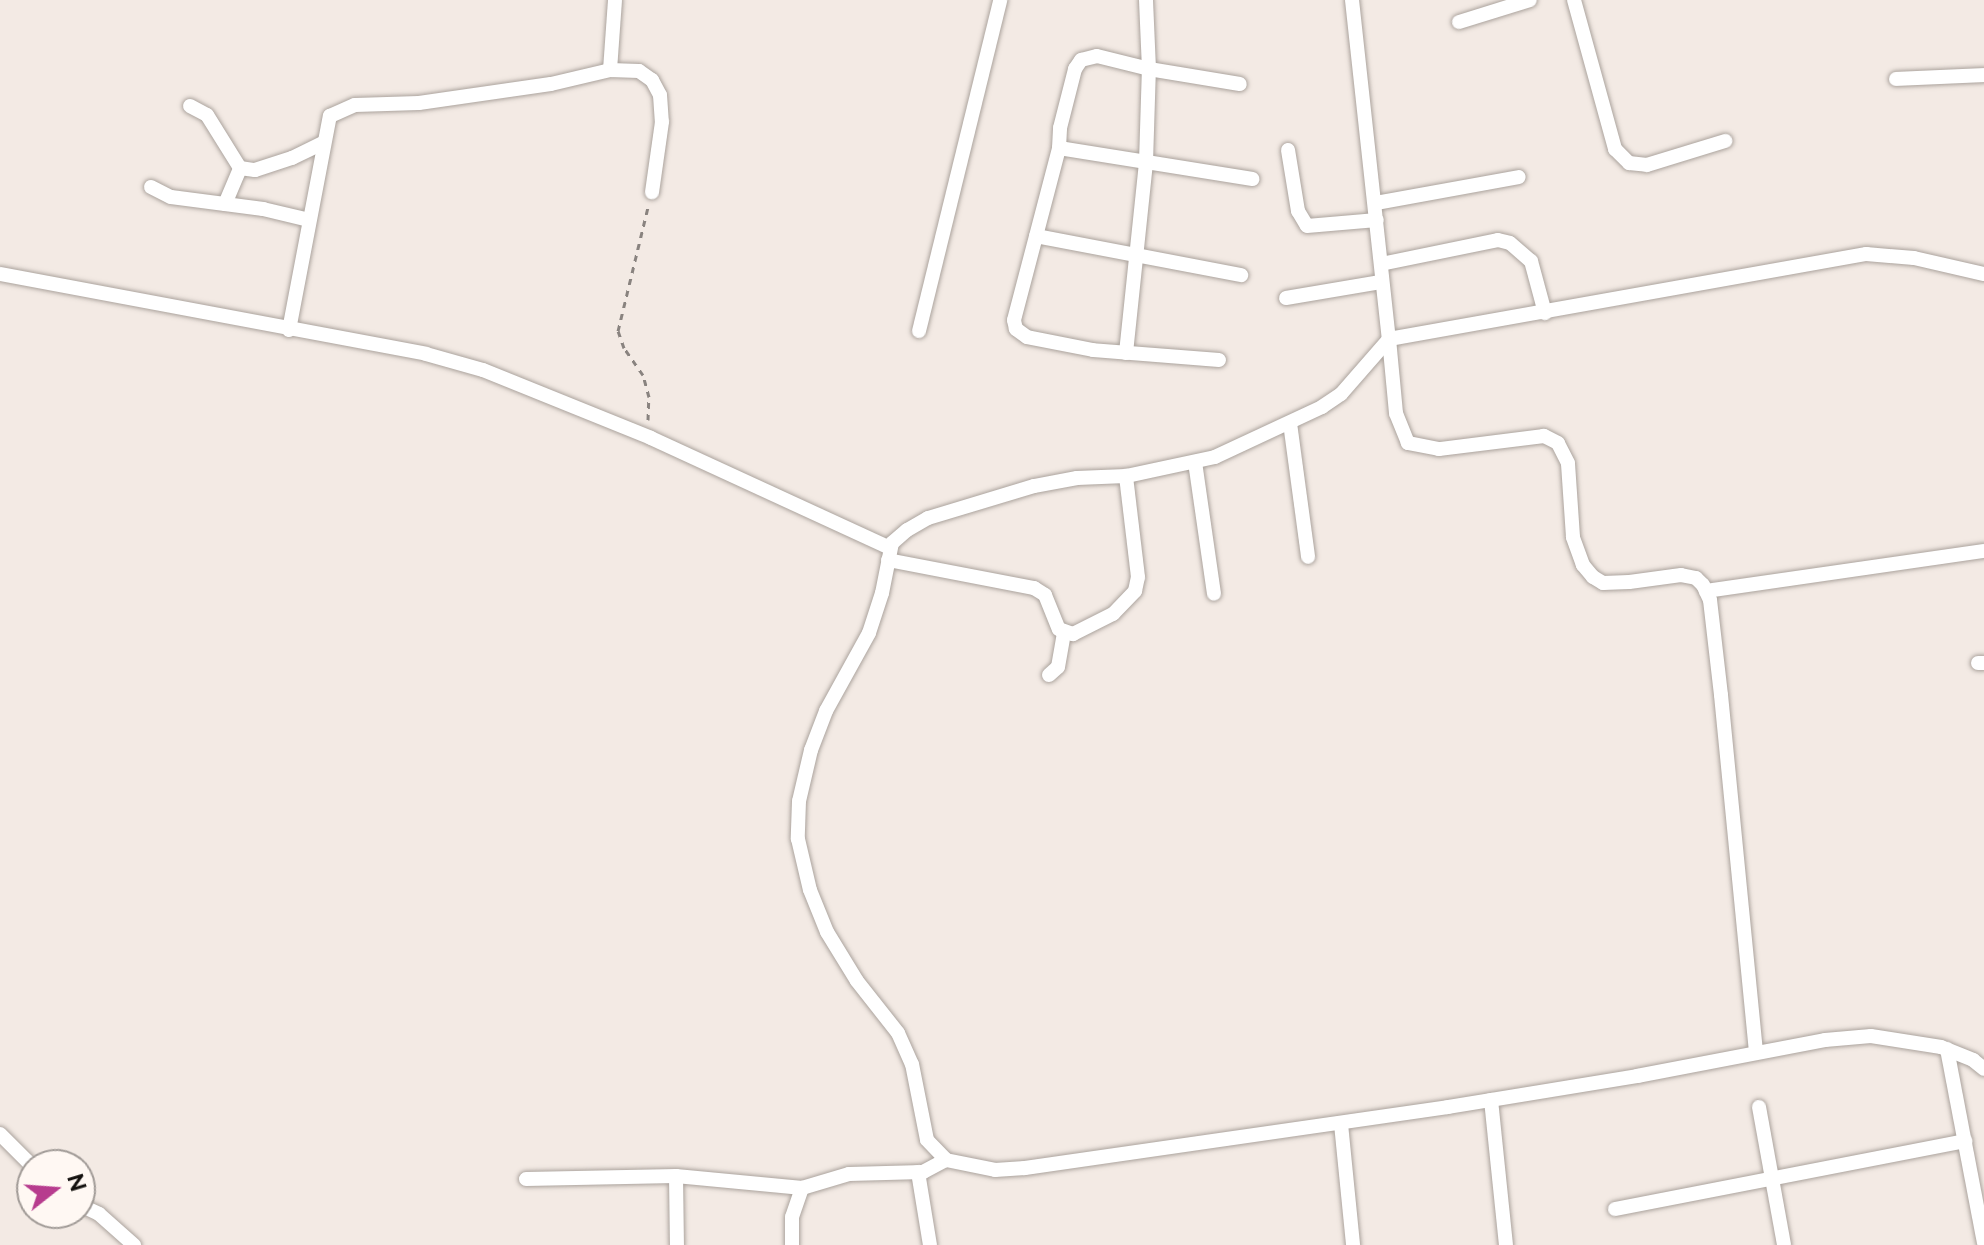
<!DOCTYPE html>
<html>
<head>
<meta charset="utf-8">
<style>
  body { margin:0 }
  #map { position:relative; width:1984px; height:1245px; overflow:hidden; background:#f3eae4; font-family:Raleway,sans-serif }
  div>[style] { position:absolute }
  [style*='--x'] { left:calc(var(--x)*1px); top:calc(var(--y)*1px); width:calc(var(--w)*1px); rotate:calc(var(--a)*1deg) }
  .path>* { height:3px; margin-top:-1.5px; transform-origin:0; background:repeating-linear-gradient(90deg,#89837f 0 6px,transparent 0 12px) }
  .roads { filter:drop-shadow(0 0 2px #aba39d) drop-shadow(0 0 2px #aba39d) }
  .minor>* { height:14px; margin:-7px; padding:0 7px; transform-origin:7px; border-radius:7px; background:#fff }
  span { translate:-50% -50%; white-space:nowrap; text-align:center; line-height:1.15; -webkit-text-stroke:8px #fff8f3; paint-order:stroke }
  .north { position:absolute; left:16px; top:1149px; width:80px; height:80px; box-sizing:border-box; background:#fff8f3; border:2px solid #a19b97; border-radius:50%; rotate:73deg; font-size:22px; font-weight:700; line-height:32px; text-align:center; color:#13100e }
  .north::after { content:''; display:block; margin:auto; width:28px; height:36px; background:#b73c8e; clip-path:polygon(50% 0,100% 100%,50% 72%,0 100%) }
</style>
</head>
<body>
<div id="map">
  <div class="path">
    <div style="--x:648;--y:420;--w:23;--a:-88"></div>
    <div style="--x:649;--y:397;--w:23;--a:-105"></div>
    <div style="--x:643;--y:375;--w:33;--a:-125"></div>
    <div style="--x:624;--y:348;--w:18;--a:-109"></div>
    <div style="--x:618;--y:331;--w:128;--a:-76.4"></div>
  </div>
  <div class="roads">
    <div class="minor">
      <div style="--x:1352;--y:0;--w:341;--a:83.8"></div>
      <div style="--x:1389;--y:339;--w:73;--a:131.1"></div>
      <div style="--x:1341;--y:394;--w:23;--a:146"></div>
      <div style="--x:1322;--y:407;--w:118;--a:155"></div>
      <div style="--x:1215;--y:457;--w:91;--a:167.9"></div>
      <div style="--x:1126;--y:476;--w:49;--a:177.7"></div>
      <div style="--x:1077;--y:478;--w:44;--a:169.5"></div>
      <div style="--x:1034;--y:486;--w:111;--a:163.2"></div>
      <div style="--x:928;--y:518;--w:24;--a:150"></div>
      <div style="--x:907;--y:530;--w:20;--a:139"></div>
      <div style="--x:892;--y:543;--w:51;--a:101.3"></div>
      <div style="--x:882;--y:593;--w:42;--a:108"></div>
      <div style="--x:869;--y:633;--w:89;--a:118.9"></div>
      <div style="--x:826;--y:711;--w:42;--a:111"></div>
      <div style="--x:811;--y:750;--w:52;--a:103.2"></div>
      <div style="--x:799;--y:801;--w:38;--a:92"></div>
      <div style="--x:798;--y:839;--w:52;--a:76.8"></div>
      <div style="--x:810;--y:890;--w:45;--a:68"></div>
      <div style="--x:827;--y:932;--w:57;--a:58.5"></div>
      <div style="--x:857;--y:981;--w:66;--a:51.7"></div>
      <div style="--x:898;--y:1033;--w:34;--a:66"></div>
      <div style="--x:912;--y:1064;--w:77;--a:78.8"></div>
      <div style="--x:927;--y:1140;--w:28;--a:46"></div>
      <div style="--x:946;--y:1160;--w:50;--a:11.5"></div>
      <div style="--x:995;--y:1170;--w:30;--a:-4"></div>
      <div style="--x:1025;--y:1168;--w:427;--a:-8.2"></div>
      <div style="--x:1448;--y:1107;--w:192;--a:-9.3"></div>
      <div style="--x:1637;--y:1076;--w:191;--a:-10.8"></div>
      <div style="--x:1825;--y:1040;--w:46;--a:-5"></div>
      <div style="--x:1871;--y:1036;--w:71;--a:8.9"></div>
      <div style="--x:1941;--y:1047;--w:35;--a:22"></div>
      <div style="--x:1973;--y:1060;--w:14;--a:39"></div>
      <div style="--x:1574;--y:0;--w:155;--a:74.6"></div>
      <div style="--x:1615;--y:149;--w:20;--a:45"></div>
      <div style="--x:1629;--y:163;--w:18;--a:6"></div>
      <div style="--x:1647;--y:165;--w:82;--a:-17.1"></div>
      <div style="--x:1459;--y:22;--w:74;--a:-17.2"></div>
      <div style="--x:610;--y:70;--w:70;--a:-85.9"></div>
      <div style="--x:1896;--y:79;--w:88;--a:-2.6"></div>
      <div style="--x:190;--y:106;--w:19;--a:28"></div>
      <div style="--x:207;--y:115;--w:62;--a:58.1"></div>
      <div style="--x:240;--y:168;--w:15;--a:8"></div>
      <div style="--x:255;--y:170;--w:39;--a:-18"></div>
      <div style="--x:292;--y:158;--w:34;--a:-26"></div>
      <div style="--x:1059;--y:148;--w:196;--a:9.1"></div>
      <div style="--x:1288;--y:150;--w:62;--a:80.7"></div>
      <div style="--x:1298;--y:211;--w:17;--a:59"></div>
      <div style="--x:1307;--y:226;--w:70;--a:-4.9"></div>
      <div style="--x:151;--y:187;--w:22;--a:27"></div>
      <div style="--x:171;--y:197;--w:93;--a:7.4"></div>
      <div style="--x:263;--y:209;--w:47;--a:13.4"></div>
      <div style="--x:1376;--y:203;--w:145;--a:-10.3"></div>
      <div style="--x:225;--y:204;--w:39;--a:-67"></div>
      <div style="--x:1036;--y:236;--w:209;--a:10.8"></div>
      <div style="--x:1381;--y:264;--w:119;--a:-11.6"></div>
      <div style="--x:1498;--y:240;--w:12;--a:14"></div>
      <div style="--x:1510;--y:243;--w:28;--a:41"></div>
      <div style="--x:1531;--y:261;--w:54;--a:74.9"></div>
      <div style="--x:0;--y:274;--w:433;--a:10.6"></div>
      <div style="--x:426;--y:354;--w:59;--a:15.7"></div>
      <div style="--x:483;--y:370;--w:181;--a:22"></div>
      <div style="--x:651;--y:438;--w:263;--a:24.7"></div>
      <div style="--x:1286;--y:298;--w:96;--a:-9.6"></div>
      <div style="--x:289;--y:330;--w:218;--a:-79.2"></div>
      <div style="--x:330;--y:116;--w:27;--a:-24"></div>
      <div style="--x:355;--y:105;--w:64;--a:-1.8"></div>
      <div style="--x:419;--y:103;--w:133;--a:-8.2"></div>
      <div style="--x:551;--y:84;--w:61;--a:-13.3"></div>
      <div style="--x:610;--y:70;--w:29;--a:2"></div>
      <div style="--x:639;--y:71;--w:16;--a:35"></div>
      <div style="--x:652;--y:80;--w:17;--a:62"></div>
      <div style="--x:660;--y:95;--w:27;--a:86"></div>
      <div style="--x:662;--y:122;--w:71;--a:98.1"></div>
      <div style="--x:919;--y:331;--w:341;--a:-76.2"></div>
      <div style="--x:1126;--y:353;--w:192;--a:-84"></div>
      <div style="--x:1146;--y:162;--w:93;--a:-88.2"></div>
      <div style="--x:1149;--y:69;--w:69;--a:-92.5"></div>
      <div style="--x:1219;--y:360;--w:126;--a:-175.5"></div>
      <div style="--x:1093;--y:350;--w:67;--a:-168.9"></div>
      <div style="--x:1027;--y:337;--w:14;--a:-144"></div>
      <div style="--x:1016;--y:329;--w:9;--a:-103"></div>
      <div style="--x:1014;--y:320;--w:178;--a:-75.3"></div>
      <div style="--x:1059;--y:148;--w:20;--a:-87"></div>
      <div style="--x:1060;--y:128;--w:61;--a:-75.7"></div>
      <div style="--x:1075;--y:69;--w:11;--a:-56"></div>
      <div style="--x:1081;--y:60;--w:16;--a:-14"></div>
      <div style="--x:1097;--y:56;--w:54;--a:14"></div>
      <div style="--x:1149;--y:69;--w:92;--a:9.4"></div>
      <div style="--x:1290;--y:423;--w:135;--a:82.3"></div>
      <div style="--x:1195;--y:462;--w:133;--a:81.8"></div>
      <div style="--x:888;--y:560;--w:149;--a:10.9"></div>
      <div style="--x:1034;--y:588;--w:13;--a:32"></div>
      <div style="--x:1045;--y:595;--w:37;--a:68"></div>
      <div style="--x:1059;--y:629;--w:15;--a:20"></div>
      <div style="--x:1073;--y:634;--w:45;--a:-26.6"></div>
      <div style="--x:1113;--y:614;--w:32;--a:-46"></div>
      <div style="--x:1135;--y:591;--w:14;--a:-78"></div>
      <div style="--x:1138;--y:577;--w:102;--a:-96.8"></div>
      <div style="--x:1706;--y:591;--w:281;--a:-8.2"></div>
      <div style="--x:1978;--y:663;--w:6;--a:0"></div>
      <div style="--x:1049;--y:675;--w:12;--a:-42"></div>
      <div style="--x:1058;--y:667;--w:35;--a:-80"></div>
      <div style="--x:1947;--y:1049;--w:197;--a:79.2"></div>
      <div style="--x:1756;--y:1052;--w:359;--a:-95.6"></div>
      <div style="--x:1721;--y:695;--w:96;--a:-96.6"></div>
      <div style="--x:1710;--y:600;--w:17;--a:-115"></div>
      <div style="--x:1703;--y:585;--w:10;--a:-135"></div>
      <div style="--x:1696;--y:578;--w:15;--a:-169"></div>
      <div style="--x:1681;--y:575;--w:52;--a:172.3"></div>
      <div style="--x:1629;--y:582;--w:26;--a:178"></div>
      <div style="--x:1603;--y:583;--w:12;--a:-149"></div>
      <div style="--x:1593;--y:577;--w:16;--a:-130"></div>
      <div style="--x:1583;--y:565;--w:30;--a:-110"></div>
      <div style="--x:1573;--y:537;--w:74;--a:-93.9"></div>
      <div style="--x:1568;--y:463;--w:22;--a:-117"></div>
      <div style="--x:1558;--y:443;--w:16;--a:-153"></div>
      <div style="--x:1544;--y:436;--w:106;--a:172.9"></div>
      <div style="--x:1439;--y:449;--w:32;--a:-169"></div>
      <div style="--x:1408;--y:443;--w:32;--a:-112"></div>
      <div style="--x:1396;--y:413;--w:74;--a:-95.4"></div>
      <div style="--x:1389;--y:339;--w:485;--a:-10.1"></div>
      <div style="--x:1866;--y:254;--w:48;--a:4.8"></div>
      <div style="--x:1914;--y:258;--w:72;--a:12.9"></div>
      <div style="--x:1491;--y:1100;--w:146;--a:84.1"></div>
      <div style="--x:1759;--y:1107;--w:140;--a:79.7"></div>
      <div style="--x:1341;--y:1124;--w:122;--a:84.3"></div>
      <div style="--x:0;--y:1134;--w:45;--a:45"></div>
      <div style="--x:918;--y:1172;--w:74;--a:80.7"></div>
      <div style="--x:676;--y:1176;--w:69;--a:89.2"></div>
      <div style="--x:526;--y:1179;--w:150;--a:-1.1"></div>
      <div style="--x:676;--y:1176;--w:127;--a:5.4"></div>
      <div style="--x:80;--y:1205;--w:21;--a:25"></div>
      <div style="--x:99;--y:1214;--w:47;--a:41.5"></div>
      <div style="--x:1615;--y:1209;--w:357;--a:-11"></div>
      <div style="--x:792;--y:1245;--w:28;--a:-90"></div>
      <div style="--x:792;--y:1217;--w:31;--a:-71"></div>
      <div style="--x:802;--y:1188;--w:49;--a:-16.6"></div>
      <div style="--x:849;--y:1174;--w:74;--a:-1.5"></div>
      <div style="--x:923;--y:1172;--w:26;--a:-28"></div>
    </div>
  </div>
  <div class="north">N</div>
</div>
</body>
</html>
